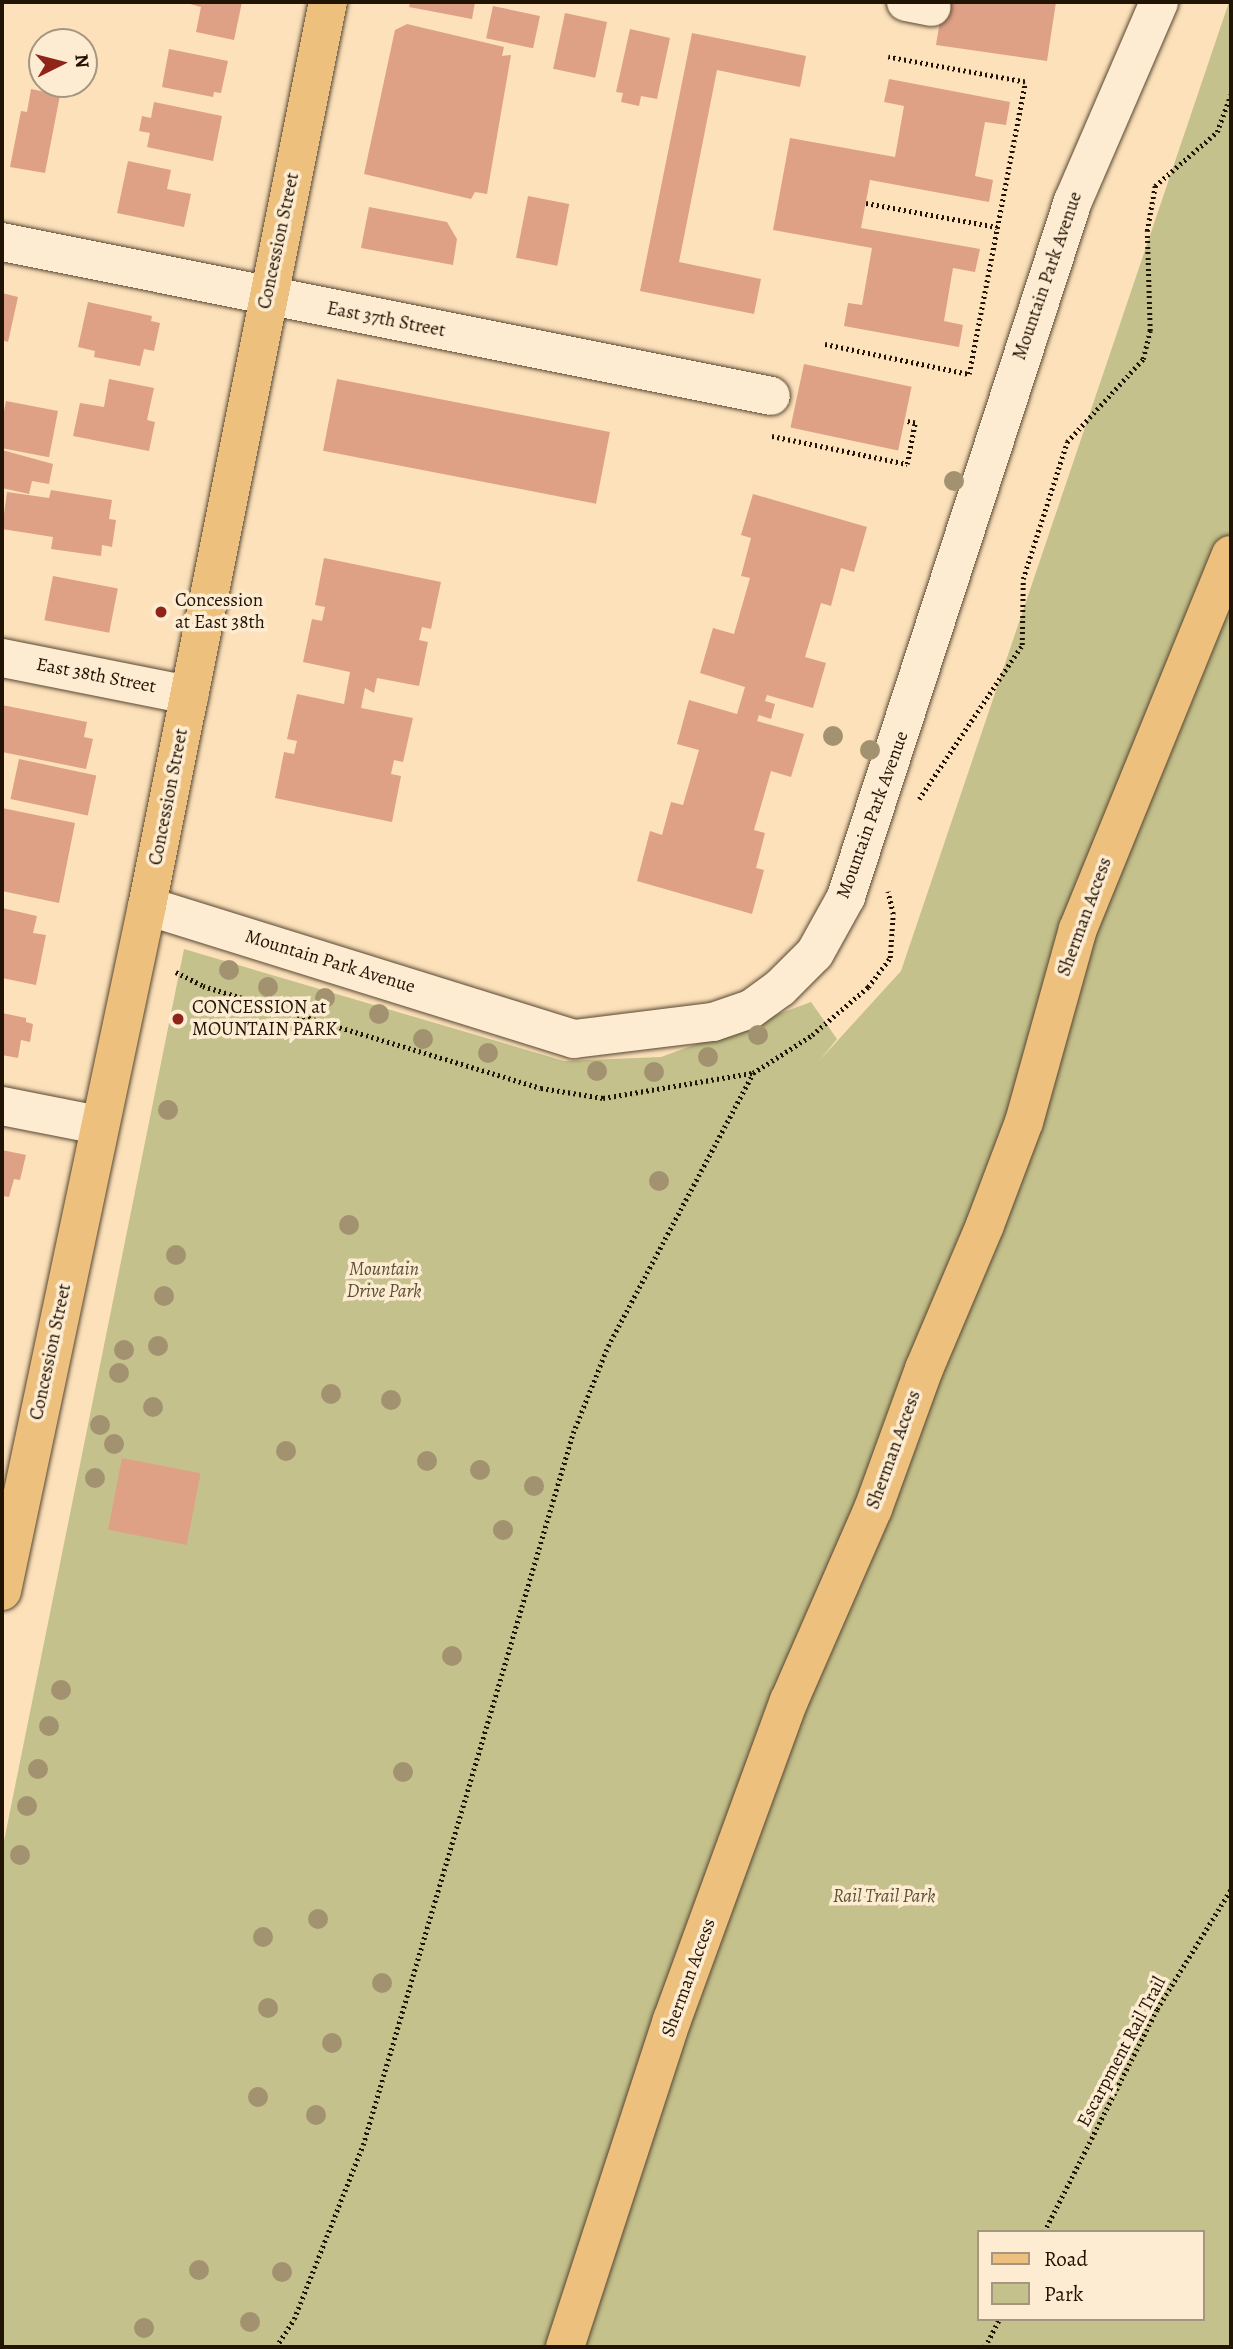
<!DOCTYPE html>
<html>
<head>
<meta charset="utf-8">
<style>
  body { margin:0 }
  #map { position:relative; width:1233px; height:2349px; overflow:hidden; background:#fce1ba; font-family:Alegreya,serif }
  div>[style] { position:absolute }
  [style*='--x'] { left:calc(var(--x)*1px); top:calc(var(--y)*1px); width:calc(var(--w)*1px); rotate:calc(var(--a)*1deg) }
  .green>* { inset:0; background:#c4c18c }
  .building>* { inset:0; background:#dea186; transform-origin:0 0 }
  .path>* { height:4.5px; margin-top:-2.25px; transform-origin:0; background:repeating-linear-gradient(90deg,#211405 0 2px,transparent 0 5.5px) }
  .roads { filter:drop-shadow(0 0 2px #584732) drop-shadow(0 0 2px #584732) }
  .minor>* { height:38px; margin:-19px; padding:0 19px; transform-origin:19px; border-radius:19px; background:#fdecd2 }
  .major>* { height:38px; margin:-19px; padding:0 19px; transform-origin:19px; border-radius:19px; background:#eec07d }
  .trees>* { width:20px; height:20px; margin:-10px; border-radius:50%; background:#a39270 }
  .dots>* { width:19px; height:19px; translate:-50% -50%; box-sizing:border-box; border:4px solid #fdecd2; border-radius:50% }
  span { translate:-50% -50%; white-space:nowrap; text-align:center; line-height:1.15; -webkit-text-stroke:7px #fdecd2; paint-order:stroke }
  .street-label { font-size:19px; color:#211405 }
  .poi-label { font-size:19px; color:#211405 }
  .left { translate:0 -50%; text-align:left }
  .park-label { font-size:19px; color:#5a5134; font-style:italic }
  .frame { position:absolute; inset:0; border:4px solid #211405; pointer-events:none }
  .legend { position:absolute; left:977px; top:2230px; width:228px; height:91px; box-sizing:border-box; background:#fdecd2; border:2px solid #a59680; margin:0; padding:9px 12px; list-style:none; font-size:21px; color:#211405 }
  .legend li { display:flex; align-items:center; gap:14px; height:35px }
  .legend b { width:35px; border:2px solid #a59680 }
  .north { position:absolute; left:28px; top:28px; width:70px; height:70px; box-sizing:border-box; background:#fdecd2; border:2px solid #a59680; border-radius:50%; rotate:84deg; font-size:19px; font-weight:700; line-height:28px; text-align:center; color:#211405 }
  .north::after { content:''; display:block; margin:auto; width:24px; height:32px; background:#8f2418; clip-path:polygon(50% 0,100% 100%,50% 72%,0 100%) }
</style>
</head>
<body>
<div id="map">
  <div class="green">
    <div style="clip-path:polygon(evenodd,1229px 2px,1231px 2347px,2px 2347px,2px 1851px,184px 949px,564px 1061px,661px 1057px,811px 1002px,837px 1039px,819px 1061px,901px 971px,1229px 2px,979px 2232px,1203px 2232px,1203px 2319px,979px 2319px,979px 2232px)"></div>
  </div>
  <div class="building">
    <div style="clip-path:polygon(183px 2px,242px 2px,234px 40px,196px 32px,201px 7px)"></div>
    <div style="clip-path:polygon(410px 2px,475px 2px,472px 19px,409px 7px)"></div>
    <div style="clip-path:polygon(943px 2px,1056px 2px,1047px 61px,936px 45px)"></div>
    <div style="left:493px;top:6px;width:48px;height:33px;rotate:12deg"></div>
    <div style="left:565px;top:13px;width:43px;height:57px;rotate:12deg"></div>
    <div style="clip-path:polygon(407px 24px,504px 47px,502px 56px,511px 55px,487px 194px,475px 192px,471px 199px,364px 174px,395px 30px)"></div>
    <div style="clip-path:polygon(630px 29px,670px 38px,657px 99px,641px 96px,639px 106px,621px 102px,623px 93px,616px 92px)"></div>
    <div style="clip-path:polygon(692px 33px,806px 56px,800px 87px,717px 70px,679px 262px,761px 279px,754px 314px,640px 291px)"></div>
    <div style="clip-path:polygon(169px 49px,228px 61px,221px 93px,214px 92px,213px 97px,162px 87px)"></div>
    <div style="clip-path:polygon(889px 79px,1010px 102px,1006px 125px,985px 122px,975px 176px,993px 180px,989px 202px,870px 180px,861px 228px,980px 249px,975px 272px,953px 268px,944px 321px,963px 325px,959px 347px,844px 326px,848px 303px,862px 305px,872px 248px,773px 230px,790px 138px,895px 157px,904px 106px,884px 102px)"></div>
    <div style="clip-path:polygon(31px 89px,60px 95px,45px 173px,10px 167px,21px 111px,27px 112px)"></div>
    <div style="clip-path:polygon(154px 102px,222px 116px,213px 161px,147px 147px,150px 133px,139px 131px,142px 116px,151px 118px)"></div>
    <div style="clip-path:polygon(128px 161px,171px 170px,167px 189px,191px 194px,184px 227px,117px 213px)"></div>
    <div style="left:528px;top:196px;width:42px;height:63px;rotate:11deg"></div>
    <div style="clip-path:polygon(369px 207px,447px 222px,457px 239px,453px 265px,361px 248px)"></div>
    <div style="clip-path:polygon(2px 293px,18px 297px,8px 342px,2px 340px)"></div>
    <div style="clip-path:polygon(88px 302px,152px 316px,151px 321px,160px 323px,154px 351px,144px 349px,140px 366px,94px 357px,95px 351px,78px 347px)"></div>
    <div style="left:804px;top:364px;width:110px;height:65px;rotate:12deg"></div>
    <div style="clip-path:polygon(109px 379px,154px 388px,147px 420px,155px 422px,149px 451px,73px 436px,80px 403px,104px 407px)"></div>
    <div style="left:337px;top:379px;width:278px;height:73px;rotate:11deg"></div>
    <div style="left:6px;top:401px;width:53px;height:47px;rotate:11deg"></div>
    <div style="clip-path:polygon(2px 450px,53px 464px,49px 484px,32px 481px,29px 494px,2px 488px)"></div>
    <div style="clip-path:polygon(51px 490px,112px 500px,109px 519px,116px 520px,112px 547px,102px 545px,101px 556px,51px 549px,53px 537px,2px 529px,7px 492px,49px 498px)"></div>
    <div style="clip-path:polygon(753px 494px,867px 527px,854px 572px,841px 568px,831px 606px,821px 603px,805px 657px,826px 663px,813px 708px,767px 695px,765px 701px,775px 704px,771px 719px,759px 715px,757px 721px,804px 734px,791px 777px,771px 771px,754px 830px,765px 833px,756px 868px,764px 870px,752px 914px,637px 881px,650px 831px,662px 835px,671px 802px,683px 805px,699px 750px,677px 744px,689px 700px,737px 714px,745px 687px,700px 673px,713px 628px,734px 634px,750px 578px,741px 576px,751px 538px,741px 535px)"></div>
    <div style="clip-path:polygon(324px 558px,441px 582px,431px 629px,422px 627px,419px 640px,428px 642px,419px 686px,377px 678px,374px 693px,365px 688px,361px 708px,413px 718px,403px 762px,394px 760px,391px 774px,401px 776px,392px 822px,275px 798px,284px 752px,294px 754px,297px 741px,287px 739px,297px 694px,344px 704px,350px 672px,303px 662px,312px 619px,322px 621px,325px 607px,315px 605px)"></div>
    <div style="left:53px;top:576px;width:66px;height:45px;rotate:11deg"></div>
    <div style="clip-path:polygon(2px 705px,87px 722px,84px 737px,93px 739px,86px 769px,2px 752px)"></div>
    <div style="left:19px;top:759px;width:79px;height:41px;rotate:12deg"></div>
    <div style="clip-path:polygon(2px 808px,75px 823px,59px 903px,2px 891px)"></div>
    <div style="clip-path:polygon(2px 908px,37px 916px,33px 933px,46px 935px,36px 985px,2px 978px)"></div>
    <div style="clip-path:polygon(2px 1013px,26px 1018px,26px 1022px,33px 1024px,30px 1042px,21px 1040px,18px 1058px,2px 1055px)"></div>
    <div style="clip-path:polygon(2px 1150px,26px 1155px,20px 1180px,14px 1179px,9px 1197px,2px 1196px)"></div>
    <div style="left:122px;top:1458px;width:80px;height:73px;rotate:11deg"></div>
  </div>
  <div class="path">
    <div style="--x:866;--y:203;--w:133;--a:10.4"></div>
    <div style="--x:825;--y:344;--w:147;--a:11.8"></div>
    <div style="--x:969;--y:374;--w:297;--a:-79.1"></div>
    <div style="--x:1025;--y:82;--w:139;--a:-169.7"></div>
    <div style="--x:772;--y:436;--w:138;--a:11.7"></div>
    <div style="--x:907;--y:464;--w:42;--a:-79"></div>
    <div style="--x:915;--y:423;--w:10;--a:-169"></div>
    <div style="--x:919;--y:799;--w:185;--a:-56.2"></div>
    <div style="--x:1022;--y:645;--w:66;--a:-89.1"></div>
    <div style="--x:1023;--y:579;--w:144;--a:-72.2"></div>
    <div style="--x:1067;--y:442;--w:113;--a:-47.5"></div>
    <div style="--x:1143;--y:359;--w:29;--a:-76"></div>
    <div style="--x:1150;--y:331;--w:100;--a:-91.7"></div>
    <div style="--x:1147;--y:231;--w:46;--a:-79.9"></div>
    <div style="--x:1155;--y:186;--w:82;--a:-41.1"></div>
    <div style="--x:1217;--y:132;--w:40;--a:-69.8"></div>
    <div style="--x:176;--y:972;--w:30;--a:27"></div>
    <div style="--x:203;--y:986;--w:353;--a:16.8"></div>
    <div style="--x:541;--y:1088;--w:63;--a:9.2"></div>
    <div style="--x:603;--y:1098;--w:151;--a:-9.5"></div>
    <div style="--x:1044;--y:2232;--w:250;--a:-63.1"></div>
    <div style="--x:1157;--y:2009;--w:141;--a:-58.3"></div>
    <div style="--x:276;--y:2347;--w:33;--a:-57"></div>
    <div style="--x:294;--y:2319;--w:187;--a:-68.4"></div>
    <div style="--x:363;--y:2145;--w:742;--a:-73.57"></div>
    <div style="--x:573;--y:1433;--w:94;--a:-68.1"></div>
    <div style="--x:608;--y:1346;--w:309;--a:-62"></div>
    <div style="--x:753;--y:1073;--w:70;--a:-32.8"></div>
    <div style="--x:812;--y:1035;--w:74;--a:-40.6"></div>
    <div style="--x:868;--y:987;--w:36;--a:-53"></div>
    <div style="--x:890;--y:958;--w:44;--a:-86.1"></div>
    <div style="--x:893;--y:914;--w:23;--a:-103"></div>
    <div style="--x:985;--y:2347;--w:31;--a:-63"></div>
  </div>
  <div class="roads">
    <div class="minor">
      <div style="--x:906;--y:2;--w:26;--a:11"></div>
      <div style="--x:2;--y:242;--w:784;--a:11.32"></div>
      <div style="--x:2;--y:658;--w:191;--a:11.2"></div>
      <div style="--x:147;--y:906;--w:447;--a:17.3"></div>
      <div style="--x:574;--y:1039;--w:140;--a:-7"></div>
      <div style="--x:713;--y:1022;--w:40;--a:-18.9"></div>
      <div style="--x:751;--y:1009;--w:36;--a:-36"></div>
      <div style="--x:780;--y:988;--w:49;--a:-45"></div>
      <div style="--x:815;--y:953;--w:64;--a:-61"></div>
      <div style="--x:846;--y:897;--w:732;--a:-71.94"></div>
      <div style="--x:1073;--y:201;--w:217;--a:-66.6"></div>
      <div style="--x:2;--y:1106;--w:99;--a:11.1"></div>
    </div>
    <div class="major">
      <div style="--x:2;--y:1591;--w:700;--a:-78.05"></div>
      <div style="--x:147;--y:906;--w:922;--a:-78.68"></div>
      <div style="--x:565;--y:2347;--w:344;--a:-71.9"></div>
      <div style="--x:672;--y:2020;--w:340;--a:-69.9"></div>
      <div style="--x:789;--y:1701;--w:210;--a:-66.4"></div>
      <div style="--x:873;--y:1509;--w:149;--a:-70"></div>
      <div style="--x:924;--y:1369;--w:156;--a:-67"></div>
      <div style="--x:985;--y:1225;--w:110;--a:-69.3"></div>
      <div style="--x:1024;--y:1122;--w:200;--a:-74.4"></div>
      <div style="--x:1078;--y:929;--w:404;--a:-67.8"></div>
    </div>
  </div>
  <div class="trees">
    <div style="left:954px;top:481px"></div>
    <div style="left:833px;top:736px"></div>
    <div style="left:870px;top:750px"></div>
    <div style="left:229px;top:970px"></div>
    <div style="left:268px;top:987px"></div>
    <div style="left:325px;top:998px"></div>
    <div style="left:379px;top:1014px"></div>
    <div style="left:758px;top:1035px"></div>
    <div style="left:423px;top:1039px"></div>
    <div style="left:488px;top:1053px"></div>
    <div style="left:708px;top:1057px"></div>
    <div style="left:597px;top:1071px"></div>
    <div style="left:654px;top:1072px"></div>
    <div style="left:168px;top:1110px"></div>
    <div style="left:659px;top:1181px"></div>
    <div style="left:349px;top:1225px"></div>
    <div style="left:176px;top:1255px"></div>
    <div style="left:164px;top:1296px"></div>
    <div style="left:158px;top:1346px"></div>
    <div style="left:124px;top:1350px"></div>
    <div style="left:119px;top:1373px"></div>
    <div style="left:331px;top:1394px"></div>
    <div style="left:391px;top:1400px"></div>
    <div style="left:153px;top:1407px"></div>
    <div style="left:100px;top:1425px"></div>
    <div style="left:114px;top:1444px"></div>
    <div style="left:286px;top:1451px"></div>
    <div style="left:427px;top:1461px"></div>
    <div style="left:480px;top:1470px"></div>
    <div style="left:95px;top:1478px"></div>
    <div style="left:534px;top:1486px"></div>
    <div style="left:503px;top:1530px"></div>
    <div style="left:452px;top:1656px"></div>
    <div style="left:61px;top:1690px"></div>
    <div style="left:49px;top:1726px"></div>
    <div style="left:38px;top:1769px"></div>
    <div style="left:403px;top:1772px"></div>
    <div style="left:27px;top:1806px"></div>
    <div style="left:20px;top:1855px"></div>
    <div style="left:318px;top:1919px"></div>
    <div style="left:263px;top:1937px"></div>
    <div style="left:382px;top:1983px"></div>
    <div style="left:268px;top:2008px"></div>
    <div style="left:332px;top:2043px"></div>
    <div style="left:258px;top:2097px"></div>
    <div style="left:316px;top:2115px"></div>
    <div style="left:199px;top:2270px"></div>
    <div style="left:282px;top:2272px"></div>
    <div style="left:250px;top:2322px"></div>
    <div style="left:144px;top:2328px"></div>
  </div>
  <div class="dots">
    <div style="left:161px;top:612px;background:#8f2418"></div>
    <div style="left:178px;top:1019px;background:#8f2418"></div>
  </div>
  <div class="street-label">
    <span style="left:279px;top:241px;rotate:-78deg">Concession Street</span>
    <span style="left:1048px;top:276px;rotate:-71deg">Mountain Park Avenue</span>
    <span style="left:386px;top:320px;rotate:11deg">East 37th Street</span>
    <span style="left:96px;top:676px;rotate:11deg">East 38th Street</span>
    <span style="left:169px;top:797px;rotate:-79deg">Concession Street</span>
    <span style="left:873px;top:815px;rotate:-70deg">Mountain Park Avenue</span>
    <span style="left:1085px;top:917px;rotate:-70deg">Sherman Access</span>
    <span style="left:330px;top:962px;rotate:17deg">Mountain Park Avenue</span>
    <span style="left:51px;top:1352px;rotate:-78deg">Concession Street</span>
    <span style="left:894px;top:1450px;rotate:-70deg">Sherman Access</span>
    <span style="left:689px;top:1978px;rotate:-70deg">Sherman Access</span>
    <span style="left:1122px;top:2052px;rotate:-62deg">Escarpment Rail Trail</span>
  </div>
  <div class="poi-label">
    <span class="left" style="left:175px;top:612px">Concession<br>at East 38th</span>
    <span class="left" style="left:192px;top:1019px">CONCESSION at<br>MOUNTAIN PARK</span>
  </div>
  <div class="park-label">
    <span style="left:384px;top:1281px">Mountain<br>Drive Park</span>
    <span style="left:884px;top:1897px">Rail Trail Park</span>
  </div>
  <div class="frame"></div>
  <ul class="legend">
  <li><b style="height:9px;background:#eec07d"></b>Road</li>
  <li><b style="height:19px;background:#c4c18c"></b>Park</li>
  </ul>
  <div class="north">N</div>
</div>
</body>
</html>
